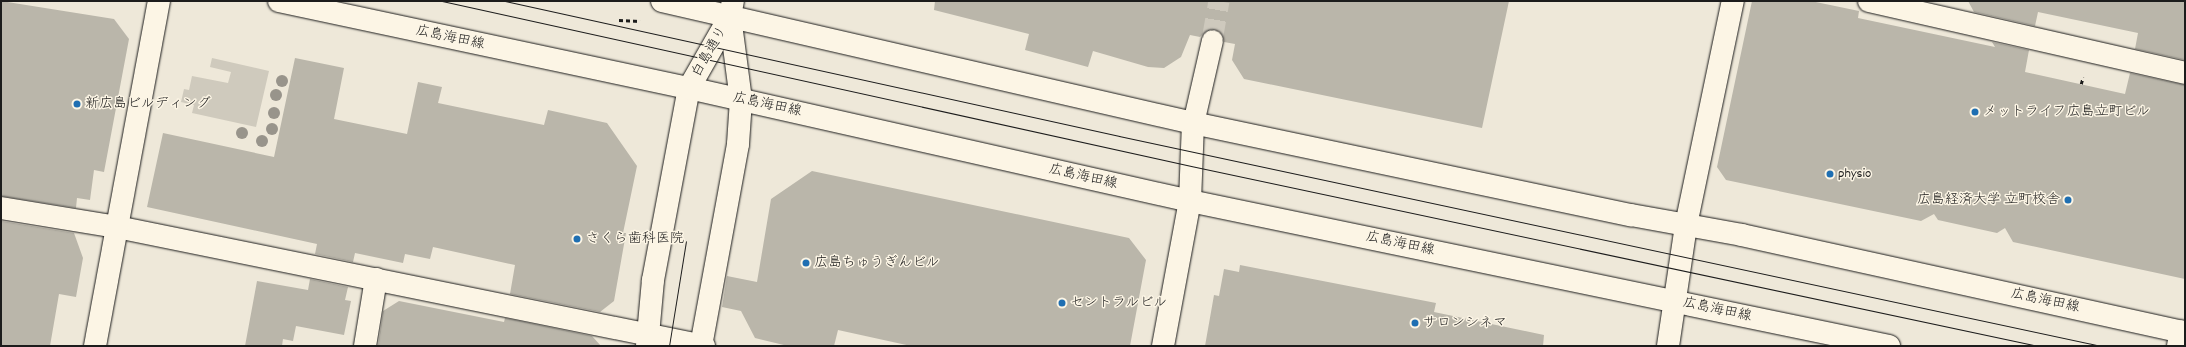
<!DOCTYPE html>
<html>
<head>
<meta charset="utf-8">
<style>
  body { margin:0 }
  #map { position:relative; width:2186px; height:347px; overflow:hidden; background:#eee8d9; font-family:Dekko,"Klee One",sans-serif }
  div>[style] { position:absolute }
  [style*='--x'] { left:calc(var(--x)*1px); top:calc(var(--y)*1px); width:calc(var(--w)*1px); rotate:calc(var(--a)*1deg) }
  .green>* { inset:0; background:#cfcabd }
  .building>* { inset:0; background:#bab6aa }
  .pedestrian-tunnel>* { height:21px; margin-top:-10.5px; transform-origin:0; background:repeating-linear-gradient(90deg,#cec9bd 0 21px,transparent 0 31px) }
  .path>* { height:2.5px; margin-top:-1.25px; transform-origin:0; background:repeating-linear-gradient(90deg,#1c1c1c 0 4px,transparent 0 7px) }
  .roads { filter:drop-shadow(0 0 1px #1c1c1c) drop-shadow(0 0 1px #1c1c1c) }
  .pedestrian>* { height:21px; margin:-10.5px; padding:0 10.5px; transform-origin:10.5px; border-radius:10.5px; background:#fcf5e5 }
  .minor>* { height:22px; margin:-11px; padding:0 11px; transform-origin:11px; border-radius:11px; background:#fcf5e5 }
  .tertiary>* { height:22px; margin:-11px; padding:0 11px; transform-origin:11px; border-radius:11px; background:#fcf5e5 }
  .secondary>* { height:22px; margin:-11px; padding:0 11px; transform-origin:11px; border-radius:11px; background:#fcf5e5 }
  .tram>* { height:1px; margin:-0.5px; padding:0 0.5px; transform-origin:0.5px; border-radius:0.5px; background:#1c1c1c }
  .trees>* { width:12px; height:12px; margin:-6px; border-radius:50%; background:#98948b }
  .dots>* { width:11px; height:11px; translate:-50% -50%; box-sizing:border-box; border:2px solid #fcf5e5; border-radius:50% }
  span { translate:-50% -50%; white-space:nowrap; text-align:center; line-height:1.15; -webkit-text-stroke:3px #fcf5e5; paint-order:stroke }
  .street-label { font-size:14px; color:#1c1c1c }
  .poi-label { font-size:14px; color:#1c1c1c }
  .left { translate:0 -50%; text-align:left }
  .right { translate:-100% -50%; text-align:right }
  .frame { position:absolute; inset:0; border:2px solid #1c1c1c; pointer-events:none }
</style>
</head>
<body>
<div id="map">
  <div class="green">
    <div style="clip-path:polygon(212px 58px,269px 71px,256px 127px,192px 113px,194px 105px,181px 102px,184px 89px,189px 90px,192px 76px,228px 83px,231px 72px,210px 67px)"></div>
  </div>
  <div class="building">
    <div style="clip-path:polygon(1px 1px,114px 19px,129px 39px,104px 172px,94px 170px,90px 200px,77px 198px,76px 208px,1px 196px)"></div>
    <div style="clip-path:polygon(935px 1px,1509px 1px,1482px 128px,1244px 79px,1232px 60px,1235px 44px,1224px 42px,1220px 32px,1215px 28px,1208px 29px,1200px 37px,1190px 35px,1181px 57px,1164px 68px,1148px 67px,1093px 51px,1088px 67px,1025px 50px,1029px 34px,934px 10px)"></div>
    <div style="clip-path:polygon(1752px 1px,1811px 1px,1859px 11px,1858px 18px,1995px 47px,1992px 42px,2029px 50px,2025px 72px,2125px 94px,2130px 73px,2185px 85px,2185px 279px,2013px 242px,2005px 228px,1997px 233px,1938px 220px,1934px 214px,1921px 221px,1726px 180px,1717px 167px)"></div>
    <div style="clip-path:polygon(1968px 1px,2185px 1px,2185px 60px,2135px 49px,2138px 33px,2038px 12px,2035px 26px,1974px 12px)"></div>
    <div style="clip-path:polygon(295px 58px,344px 68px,334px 119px,407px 134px,418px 82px,442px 87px,438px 103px,544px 125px,548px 110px,607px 123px,637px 166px,623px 233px,626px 233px,614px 301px,600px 312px,510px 294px,515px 265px,433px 247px,430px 259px,405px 254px,403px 263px,355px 253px,353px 262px,315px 254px,317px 244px,147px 207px,163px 133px,274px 157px)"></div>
    <div style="clip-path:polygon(812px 171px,1129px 238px,1146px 260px,1130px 346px,911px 346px,838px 330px,834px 346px,788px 346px,755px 338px,741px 311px,722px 307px,727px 276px,757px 282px,771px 199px)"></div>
    <div style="clip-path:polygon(1px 221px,74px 233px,83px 258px,76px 297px,59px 294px,50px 346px,1px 346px)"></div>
    <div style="clip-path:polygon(1240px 265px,1436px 303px,1434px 312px,1544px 335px,1543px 346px,1205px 346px,1214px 295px,1219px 296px,1224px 269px,1239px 272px)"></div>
    <div style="clip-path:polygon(310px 279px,348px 287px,345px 300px,351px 301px,344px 335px,296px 326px,293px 341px,283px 339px,282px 346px,245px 346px,257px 281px,308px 290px)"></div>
    <div style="clip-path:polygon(399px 301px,504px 322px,505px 318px,592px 336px,601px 346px,378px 346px,383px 311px)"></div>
  </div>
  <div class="pedestrian-tunnel">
    <div style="--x:1212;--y:40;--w:40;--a:-80"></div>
  </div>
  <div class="path">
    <div style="--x:619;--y:20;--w:21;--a:3"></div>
    <div style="--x:2081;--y:84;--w:7;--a:-74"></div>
  </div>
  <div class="roads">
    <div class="pedestrian">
      <div style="--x:1193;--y:123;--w:85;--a:-77.1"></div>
    </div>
    <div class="minor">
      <div style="--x:1869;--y:1;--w:324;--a:12.8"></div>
      <div style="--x:1;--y:208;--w:118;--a:9.3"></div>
      <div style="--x:117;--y:227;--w:599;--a:11.46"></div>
      <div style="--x:1686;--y:225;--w:229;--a:-78.2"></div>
      <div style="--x:95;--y:346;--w:351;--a:-79.5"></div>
      <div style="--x:365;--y:346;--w:68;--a:-80.7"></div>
    </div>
    <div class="tertiary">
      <div style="--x:647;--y:346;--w:66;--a:-84.8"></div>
      <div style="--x:653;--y:280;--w:195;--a:-79.4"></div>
      <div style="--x:689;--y:88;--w:83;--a:-60.3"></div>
      <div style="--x:701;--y:346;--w:205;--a:-79.6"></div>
      <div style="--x:738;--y:144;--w:44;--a:-86.1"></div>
      <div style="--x:741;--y:100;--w:85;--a:-97.5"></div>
      <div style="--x:730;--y:16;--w:15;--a:-79"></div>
      <div style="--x:1163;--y:346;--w:147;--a:-79.5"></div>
      <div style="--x:1190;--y:201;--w:78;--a:-87.8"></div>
      <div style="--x:1668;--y:346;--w:122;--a:-81.5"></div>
      <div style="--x:2178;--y:346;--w:15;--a:-79"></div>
    </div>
    <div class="secondary">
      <div style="--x:279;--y:1;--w:419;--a:12"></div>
      <div style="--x:689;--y:88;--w:514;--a:12.71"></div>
      <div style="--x:1190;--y:201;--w:714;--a:11.72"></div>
      <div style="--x:662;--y:1;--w:545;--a:12.94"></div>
      <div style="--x:1193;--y:123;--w:448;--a:11.9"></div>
      <div style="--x:1631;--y:215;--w:113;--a:10.2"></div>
      <div style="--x:1742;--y:235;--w:453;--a:12.4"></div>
    </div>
  </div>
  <div class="tram">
    <div style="--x:442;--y:1;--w:767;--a:12.42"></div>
    <div style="--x:1191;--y:166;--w:866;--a:12"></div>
    <div style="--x:505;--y:1;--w:629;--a:12.4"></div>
    <div style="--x:1119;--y:136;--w:1004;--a:12.07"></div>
    <div style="--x:669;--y:346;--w:106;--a:-80.8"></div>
  </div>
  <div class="trees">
    <div style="left:282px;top:81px"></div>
    <div style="left:276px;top:95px"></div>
    <div style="left:274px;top:113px"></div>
    <div style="left:272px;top:129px"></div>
    <div style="left:242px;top:133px"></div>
    <div style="left:262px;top:141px"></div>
  </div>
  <div class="dots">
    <div style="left:77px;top:104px;background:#1f6fb2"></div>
    <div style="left:1975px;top:112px;background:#1f6fb2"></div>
    <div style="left:1830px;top:174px;background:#1f6fb2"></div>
    <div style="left:2068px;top:200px;background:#1f6fb2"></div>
    <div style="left:577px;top:239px;background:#1f6fb2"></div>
    <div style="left:806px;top:263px;background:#1f6fb2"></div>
    <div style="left:1062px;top:303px;background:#1f6fb2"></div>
    <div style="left:1415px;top:323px;background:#1f6fb2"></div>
  </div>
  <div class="street-label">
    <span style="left:450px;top:38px;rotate:12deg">広島海田線</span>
    <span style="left:710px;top:52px;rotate:-60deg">白島通り</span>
    <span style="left:767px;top:105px;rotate:12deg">広島海田線</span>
    <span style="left:1083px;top:177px;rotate:13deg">広島海田線</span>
    <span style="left:1400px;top:244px;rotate:12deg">広島海田線</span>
    <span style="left:2045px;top:301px;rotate:12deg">広島海田線</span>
    <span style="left:1717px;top:310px;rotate:12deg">広島海田線</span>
  </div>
  <div class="poi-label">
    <span class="left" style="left:85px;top:104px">新広島ビルディング</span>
    <span class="left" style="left:1983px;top:112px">メットライフ広島立町ビル</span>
    <span class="left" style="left:1838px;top:174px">physio</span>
    <span class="right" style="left:2060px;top:200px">広島経済大学 立町校舎</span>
    <span class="left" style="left:586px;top:239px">さくら歯科医院</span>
    <span class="left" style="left:814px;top:263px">広島ちゅうぎんビル</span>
    <span class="left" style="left:1070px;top:303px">セントラルビル</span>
    <span class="left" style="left:1423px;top:323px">サロンシネマ</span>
  </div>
  <div class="frame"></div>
</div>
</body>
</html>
